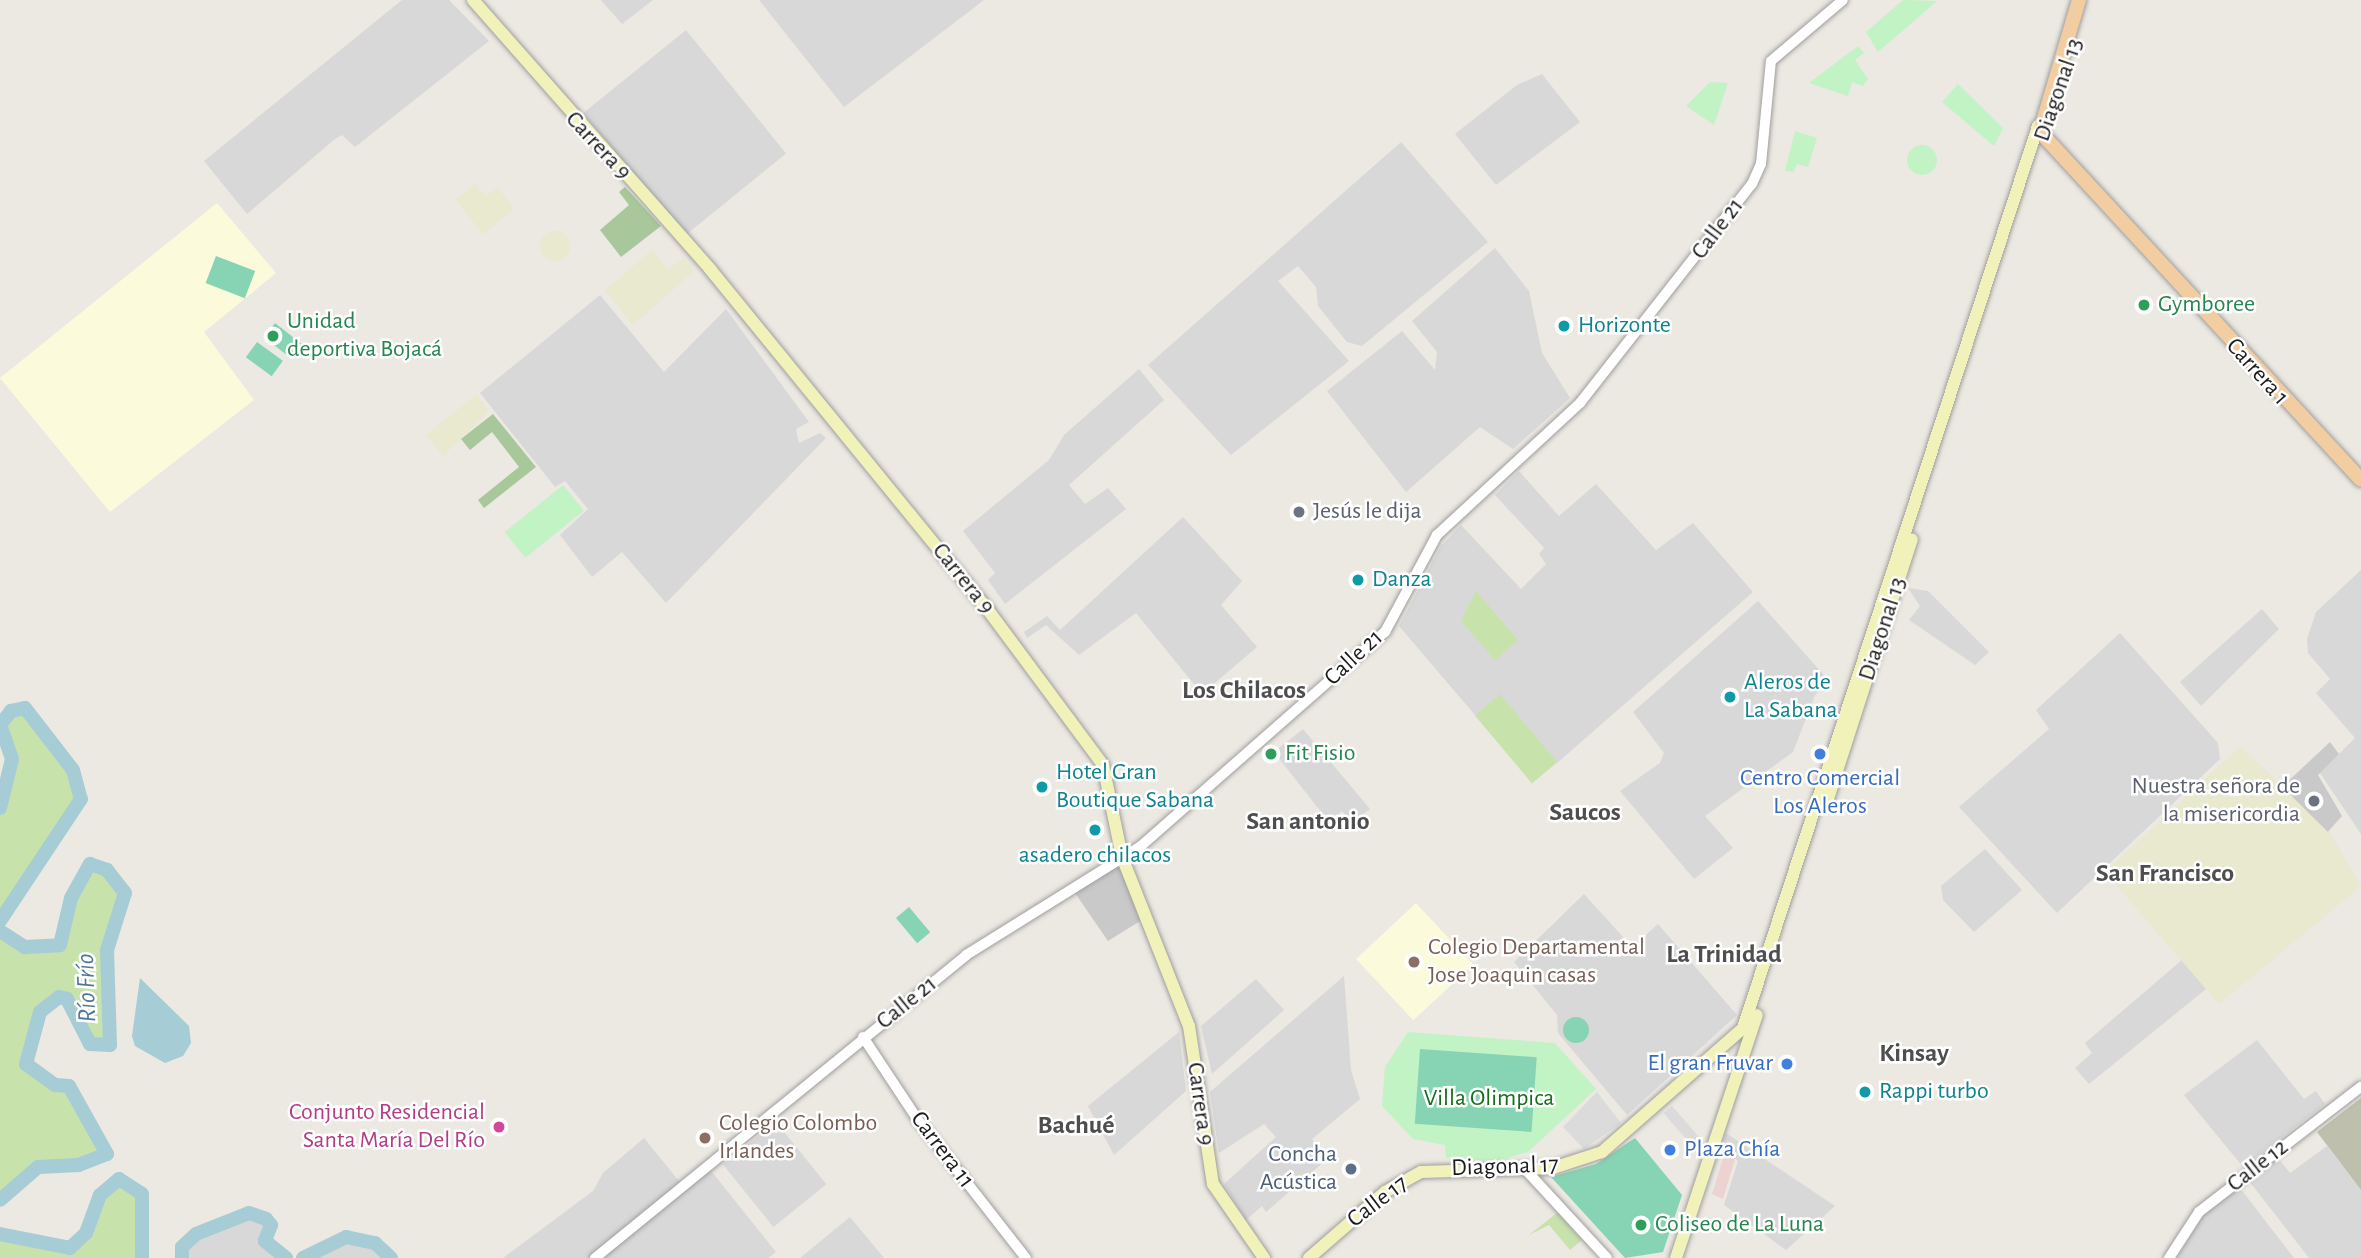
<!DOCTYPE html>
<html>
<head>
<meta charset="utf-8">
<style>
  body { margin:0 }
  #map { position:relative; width:2361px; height:1258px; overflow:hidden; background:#ece8e2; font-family:"Alegreya Sans",sans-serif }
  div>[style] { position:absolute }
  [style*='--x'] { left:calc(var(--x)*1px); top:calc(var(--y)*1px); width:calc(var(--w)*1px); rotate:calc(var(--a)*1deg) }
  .residential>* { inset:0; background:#d9d8d8; transform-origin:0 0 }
  .commercial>* { inset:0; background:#ecd3d2 }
  .education>* { inset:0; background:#fbfbdb; transform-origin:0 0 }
  .religious>* { inset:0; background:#c9c9c9 }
  .construction>* { inset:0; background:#bfbfae }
  .farmland>* { inset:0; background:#e8e9ce }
  .round { border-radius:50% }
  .grass>* { inset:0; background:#c8e2ac; transform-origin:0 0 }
  .forest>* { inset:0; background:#a8c79a }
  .park>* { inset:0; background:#c2f3c4; transform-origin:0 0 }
  .pitch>* { inset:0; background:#86d4b4; transform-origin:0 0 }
  .parking>* { inset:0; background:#dbdbdb; transform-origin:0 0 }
  .water>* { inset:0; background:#a6ccd6 }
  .river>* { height:14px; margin:-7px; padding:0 7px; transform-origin:7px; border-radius:7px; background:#a6ccd6 }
  .roads { filter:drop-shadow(0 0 2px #9f9f9f) drop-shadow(0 0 2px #9f9f9f) }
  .tertiary>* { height:10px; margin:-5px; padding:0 5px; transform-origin:5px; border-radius:5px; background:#fff }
  .secondary>* { height:12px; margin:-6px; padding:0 6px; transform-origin:6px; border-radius:6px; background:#f1f2b9 }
  .primary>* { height:14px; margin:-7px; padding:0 7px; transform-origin:7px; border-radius:7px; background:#f2cda1 }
  .dots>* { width:19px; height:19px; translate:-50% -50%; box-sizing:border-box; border:4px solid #fff; border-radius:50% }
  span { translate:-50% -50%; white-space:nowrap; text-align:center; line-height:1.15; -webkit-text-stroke:5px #fff; paint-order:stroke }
  .street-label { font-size:24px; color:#1b1b1b }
  .leisure-label { font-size:24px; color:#27864d }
  .left { translate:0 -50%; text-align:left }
  .culture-label { font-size:24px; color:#0d838f }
  .worship-label { font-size:24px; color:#5b616d }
  .right { translate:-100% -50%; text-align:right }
  .shop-label { font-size:24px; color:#366cbe }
  .education-label { font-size:24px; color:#785e54 }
  .park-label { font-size:24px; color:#156d1b }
  .hotel-label { font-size:24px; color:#b23c85 }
  .service-label { font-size:24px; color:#4e5e75 }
  .neighbourhood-label { font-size:26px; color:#4e4e4e; font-weight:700 }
  .water-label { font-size:26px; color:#4f769a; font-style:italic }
</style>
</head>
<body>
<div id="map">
  <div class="residential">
    <div style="clip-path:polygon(402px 0,449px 0,489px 41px,355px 147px,342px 135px,335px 139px,247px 214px,204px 161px)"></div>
    <div style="clip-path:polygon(601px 0,653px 0,622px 24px)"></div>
    <div style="clip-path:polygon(759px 0,984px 0,844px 107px)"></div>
    <div style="left:686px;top:30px;width:159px;height:132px;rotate:51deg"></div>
    <div style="clip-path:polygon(1542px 74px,1580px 122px,1496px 185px,1455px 134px,1517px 85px)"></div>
    <div style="clip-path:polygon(1401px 142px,1488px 242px,1362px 346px,1347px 342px,1318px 306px,1316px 287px,1298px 266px,1278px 281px,1349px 361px,1231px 455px,1148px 365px)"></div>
    <div style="clip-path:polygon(1495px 248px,1529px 291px,1542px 353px,1570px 398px,1513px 449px,1480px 427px,1406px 492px,1327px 391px,1402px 331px,1435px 370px,1437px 352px,1412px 321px)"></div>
    <div style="clip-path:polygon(600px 295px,664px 372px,726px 309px,809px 422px,796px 429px,799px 443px,820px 433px,826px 438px,666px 603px,622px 552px,592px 577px,560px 535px,588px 509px,565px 481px,555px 487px,480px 393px)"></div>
    <div style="clip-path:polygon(1139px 369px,1164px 400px,1069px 485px,1085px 504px,1108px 488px,1126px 509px,1005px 604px,988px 580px,995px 573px,963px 531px,1049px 460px,1064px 435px)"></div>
    <div style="clip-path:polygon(1519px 471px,1559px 516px,1596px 484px,1656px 550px,1693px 523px,1753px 592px,1557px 763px,1500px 695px,1475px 715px,1399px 626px,1441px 546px,1461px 525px,1521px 589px,1546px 564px,1539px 554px,1544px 548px,1495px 495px)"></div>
    <div style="clip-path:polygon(1183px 517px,1242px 581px,1221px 605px,1257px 647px,1202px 694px,1136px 613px,1079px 655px,1046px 625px,1027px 638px,1024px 632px,1047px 616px,1060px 630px)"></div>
    <div style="clip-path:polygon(2361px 570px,2361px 834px,2320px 773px,2355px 738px,2316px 693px,2330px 679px,2308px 653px,2307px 639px,2316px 612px)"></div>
    <div style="clip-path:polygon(1908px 588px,1928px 591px,1989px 652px,1975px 665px,1909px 620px,1920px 606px)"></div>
    <div style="clip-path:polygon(1758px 601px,1830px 682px,1815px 695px,1793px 752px,1705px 816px,1733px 848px,1694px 879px,1620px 791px,1660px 763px,1664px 753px,1633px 712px)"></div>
    <div style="clip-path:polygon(2262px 609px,2279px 629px,2201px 706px,2180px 682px)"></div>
    <div style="clip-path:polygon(2120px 633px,2218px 743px,2220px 759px,2057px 913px,1959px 807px,2049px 729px,2036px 710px)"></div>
    <div style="clip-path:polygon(1303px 729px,1370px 809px,1352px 822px,1342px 811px,1329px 822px,1274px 752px)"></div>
    <div style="clip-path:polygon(1985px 849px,2022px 890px,1974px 932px,1943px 900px,1941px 886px)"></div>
    <div style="clip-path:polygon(1584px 894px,1632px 947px,1658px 924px,1737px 1015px,1627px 1115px,1558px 1033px,1557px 1015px,1514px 962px)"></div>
    <div style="clip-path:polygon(2182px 960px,2206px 989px,2089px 1084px,2075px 1068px,2092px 1053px,2085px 1043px)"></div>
    <div style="clip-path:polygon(1344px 976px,1351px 1070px,1360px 1099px,1312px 1139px,1326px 1160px,1266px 1212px,1262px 1206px,1246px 1220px,1224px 1184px,1276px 1137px,1264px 1124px,1219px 1153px,1210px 1092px)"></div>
    <div style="clip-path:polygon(1256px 979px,1284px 1010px,1212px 1074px,1201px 1026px)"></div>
    <div style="clip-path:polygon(1179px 1032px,1186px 1091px,1114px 1155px,1088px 1106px)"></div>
    <div style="clip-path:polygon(2257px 1040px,2304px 1099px,2316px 1091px,2325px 1104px,2243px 1167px,2184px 1095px)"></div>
    <div style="left:776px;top:1122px;width:80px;height:68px;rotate:51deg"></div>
    <div style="clip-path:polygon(1726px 1133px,1835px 1206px,1786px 1250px,1724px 1205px,1738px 1161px,1721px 1149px)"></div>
    <div style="clip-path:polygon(644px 1138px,683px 1186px,708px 1167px,776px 1252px,768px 1258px,503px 1258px,593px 1191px,603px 1173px)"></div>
    <div style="clip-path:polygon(2327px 1146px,2361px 1190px,2361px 1258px,2309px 1258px,2249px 1181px,2278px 1158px,2290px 1173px)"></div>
    <div style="clip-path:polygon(2240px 1188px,2294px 1258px,2177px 1258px,2202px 1216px)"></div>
    <div style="clip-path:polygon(249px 1213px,266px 1219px,271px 1225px,265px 1241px,286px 1258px,182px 1258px,182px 1247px,196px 1234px)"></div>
    <div style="clip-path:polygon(850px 1217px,884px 1258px,800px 1258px)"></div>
    <div style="clip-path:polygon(346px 1237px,375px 1243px,391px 1258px,303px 1258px)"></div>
  </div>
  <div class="commercial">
    <div style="clip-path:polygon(1725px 1152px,1735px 1159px,1723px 1199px,1712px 1194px)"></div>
  </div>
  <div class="education">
    <div style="clip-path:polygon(217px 203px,276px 273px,204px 332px,254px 400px,110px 512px,0 378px)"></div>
    <div style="left:1416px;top:903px;width:84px;height:82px;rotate:47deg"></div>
  </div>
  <div class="religious">
    <div style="clip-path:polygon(2330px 742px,2339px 754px,2318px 775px,2342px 816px,2325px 835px,2282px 787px)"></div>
    <div style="clip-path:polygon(1119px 861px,1140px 921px,1108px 941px,1075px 893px)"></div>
  </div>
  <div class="construction">
    <div style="clip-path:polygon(2361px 1098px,2361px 1190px,2317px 1132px)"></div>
  </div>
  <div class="farmland">
    <div style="clip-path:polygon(475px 184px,485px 196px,498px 188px,514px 209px,483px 234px,456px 200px)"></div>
    <div class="round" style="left:540px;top:231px;width:30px;height:30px"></div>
    <div style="clip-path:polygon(652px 250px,668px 269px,684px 258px,694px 271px,633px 325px,605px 290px)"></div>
    <div style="clip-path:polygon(476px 395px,489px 411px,443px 456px,426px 435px)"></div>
    <div style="clip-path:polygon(2241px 746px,2331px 835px,2361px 886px,2219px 1004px,2105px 872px)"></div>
  </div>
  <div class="grass">
    <div style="clip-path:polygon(1476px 591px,1518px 640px,1495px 660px,1461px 621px)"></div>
    <div style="left:1500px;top:694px;width:89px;height:33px;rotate:50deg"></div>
    <div style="clip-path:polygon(25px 708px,73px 770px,81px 799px,0 921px,0 808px,12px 759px,0 725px,11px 711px)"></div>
    <div style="clip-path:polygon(90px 864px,107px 870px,125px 893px,107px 950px,113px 1040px,100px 1048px,90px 1044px,67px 999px,51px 999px,32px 1027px,26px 1064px,55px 1085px,69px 1086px,107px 1154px,78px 1165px,38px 1167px,0 1200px,0 931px,25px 947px,60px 945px,71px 898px)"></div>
    <div style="clip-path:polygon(119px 1179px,142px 1194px,142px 1258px,0 1258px,0 1234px,36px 1244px,80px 1242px,100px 1195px)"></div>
    <div style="clip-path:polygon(1558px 1212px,1582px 1240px,1570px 1250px,1549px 1225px,1529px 1235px)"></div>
  </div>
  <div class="forest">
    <div style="clip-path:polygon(625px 187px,661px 226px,621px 257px,600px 230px,629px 205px,619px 192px)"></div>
    <div style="clip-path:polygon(493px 414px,536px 467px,484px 508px,478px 500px,519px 467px,492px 432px,470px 450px,461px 439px)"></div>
  </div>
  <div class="park">
    <div style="clip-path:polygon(1903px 0,1937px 1px,1878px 52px,1866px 32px)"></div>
    <div style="clip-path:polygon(1858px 46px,1864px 53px,1855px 60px,1868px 79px,1863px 86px,1852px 82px,1848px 96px,1809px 83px)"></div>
    <div style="clip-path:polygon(1710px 82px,1728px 83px,1714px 125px,1686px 106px)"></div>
    <div style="clip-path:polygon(1958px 84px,2003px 128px,1994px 146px,1942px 102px)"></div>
    <div style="clip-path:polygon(1795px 131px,1817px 138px,1808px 167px,1797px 164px,1793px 172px,1785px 171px)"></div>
    <div class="round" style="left:1907px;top:145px;width:30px;height:30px"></div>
    <div style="left:563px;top:485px;width:33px;height:75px;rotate:51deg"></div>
    <div style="clip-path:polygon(1408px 1032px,1555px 1043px,1596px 1089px,1528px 1152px,1496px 1161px,1446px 1158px,1445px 1145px,1413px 1139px,1382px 1106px,1385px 1067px)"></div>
  </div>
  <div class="pitch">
    <div style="left:216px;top:256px;width:42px;height:29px;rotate:21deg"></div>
    <div style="left:275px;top:323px;width:34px;height:18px;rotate:38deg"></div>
    <div style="left:257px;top:342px;width:32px;height:19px;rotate:36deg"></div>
    <div style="left:909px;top:907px;width:33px;height:17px;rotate:50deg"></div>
    <div class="round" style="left:1563px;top:1017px;width:26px;height:26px"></div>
    <div style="left:1420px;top:1049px;width:117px;height:75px;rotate:4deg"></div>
    <div style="clip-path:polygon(1635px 1138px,1682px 1195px,1663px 1252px,1625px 1258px,1551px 1177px,1596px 1164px)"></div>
  </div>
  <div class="parking">
    <div style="clip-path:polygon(1597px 1092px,1621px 1123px,1584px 1149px,1563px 1127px)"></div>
    <div style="left:1672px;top:1106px;width:44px;height:11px;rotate:49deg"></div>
  </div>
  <div class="water">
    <div style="clip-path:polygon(140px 978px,189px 1026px,191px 1043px,183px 1056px,165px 1063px,135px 1046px,132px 1036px)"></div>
  </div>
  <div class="river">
    <div style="--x:0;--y:808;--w:50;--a:-76.2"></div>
    <div style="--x:12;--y:759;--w:36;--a:-109"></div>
    <div style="--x:0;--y:725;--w:18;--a:-52"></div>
    <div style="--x:11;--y:711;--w:14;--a:-12"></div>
    <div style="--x:25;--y:708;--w:78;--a:52.3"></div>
    <div style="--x:73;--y:770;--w:30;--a:75"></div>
    <div style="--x:81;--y:799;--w:146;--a:123.6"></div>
    <div style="--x:0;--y:931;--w:30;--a:33"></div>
    <div style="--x:25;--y:947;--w:35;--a:-3"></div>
    <div style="--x:60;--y:945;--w:48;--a:-76.8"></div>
    <div style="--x:71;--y:898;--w:39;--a:-61"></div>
    <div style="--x:90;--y:864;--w:18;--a:19"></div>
    <div style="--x:107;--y:870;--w:29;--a:52"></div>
    <div style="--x:125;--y:893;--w:60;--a:107.5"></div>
    <div style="--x:107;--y:950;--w:95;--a:88.2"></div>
    <div style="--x:110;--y:1045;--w:20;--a:-177"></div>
    <div style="--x:90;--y:1044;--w:51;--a:-117.1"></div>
    <div style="--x:67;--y:999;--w:8;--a:-166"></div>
    <div style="--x:59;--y:997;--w:24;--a:142"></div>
    <div style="--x:40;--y:1012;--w:54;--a:105.1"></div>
    <div style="--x:26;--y:1064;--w:36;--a:36"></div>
    <div style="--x:55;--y:1085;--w:14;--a:4"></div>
    <div style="--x:69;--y:1086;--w:78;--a:60.8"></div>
    <div style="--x:107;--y:1154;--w:31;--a:159"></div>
    <div style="--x:78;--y:1165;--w:40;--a:177.1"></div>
    <div style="--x:38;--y:1167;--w:50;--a:139"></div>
    <div style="--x:0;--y:1234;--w:71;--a:11.3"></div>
    <div style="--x:70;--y:1248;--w:22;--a:-43"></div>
    <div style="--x:86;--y:1233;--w:40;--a:-69.8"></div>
    <div style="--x:100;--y:1195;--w:25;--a:-40"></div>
    <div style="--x:119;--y:1179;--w:27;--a:33"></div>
    <div style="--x:142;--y:1194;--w:64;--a:90"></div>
    <div style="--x:182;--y:1258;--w:11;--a:-90"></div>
    <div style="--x:182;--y:1247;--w:19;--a:-43"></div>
    <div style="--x:196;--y:1234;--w:57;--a:-21.6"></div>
    <div style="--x:249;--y:1213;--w:18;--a:19"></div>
    <div style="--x:266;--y:1219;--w:8;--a:50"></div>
    <div style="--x:271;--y:1225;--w:17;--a:111"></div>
    <div style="--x:265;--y:1241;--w:27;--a:39"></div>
    <div style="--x:303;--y:1258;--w:48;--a:-26"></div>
    <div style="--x:346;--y:1237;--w:30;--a:12"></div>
    <div style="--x:375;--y:1243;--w:22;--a:43"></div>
  </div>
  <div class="roads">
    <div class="tertiary">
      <div style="--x:863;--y:1037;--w:100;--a:56.5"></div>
      <div style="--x:918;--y:1120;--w:175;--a:52"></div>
      <div style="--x:1524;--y:1168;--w:122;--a:47.3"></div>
      <div style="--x:595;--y:1258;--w:479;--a:-39.2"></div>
      <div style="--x:966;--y:955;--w:206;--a:-31.9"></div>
      <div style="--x:1141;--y:846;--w:325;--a:-41.3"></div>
      <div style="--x:1385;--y:632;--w:110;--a:-61.8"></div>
      <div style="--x:1437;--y:535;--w:195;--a:-42.7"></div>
      <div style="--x:1580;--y:403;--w:278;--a:-51.9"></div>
      <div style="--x:1752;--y:184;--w:22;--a:-66"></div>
      <div style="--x:1761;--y:164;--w:103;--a:-84.5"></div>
      <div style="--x:1771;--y:61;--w:94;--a:-40.3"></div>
      <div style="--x:2169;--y:1258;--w:55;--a:-56.9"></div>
      <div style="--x:2199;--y:1212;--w:205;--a:-37.7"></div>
    </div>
    <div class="secondary">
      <div style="--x:473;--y:0;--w:359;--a:48.6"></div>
      <div style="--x:710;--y:269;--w:440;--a:50.8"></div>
      <div style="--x:988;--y:610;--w:193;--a:53.4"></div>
      <div style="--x:1103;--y:765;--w:94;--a:78.3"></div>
      <div style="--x:1122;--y:857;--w:182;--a:68.4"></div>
      <div style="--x:1189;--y:1026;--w:160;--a:81.4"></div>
      <div style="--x:1213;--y:1184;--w:90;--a:55.4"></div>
      <div style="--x:1827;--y:802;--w:276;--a:-72.1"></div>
      <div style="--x:1309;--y:1258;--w:101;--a:-41"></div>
      <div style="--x:1385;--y:1192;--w:41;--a:-29.1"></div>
      <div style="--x:1421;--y:1172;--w:132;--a:-1.7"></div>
      <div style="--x:1553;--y:1168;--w:52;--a:-18.1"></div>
      <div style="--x:1602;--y:1152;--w:188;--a:-41.3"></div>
      <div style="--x:1743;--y:1028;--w:949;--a:-71.89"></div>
      <div style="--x:1676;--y:1258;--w:256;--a:-71.6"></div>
    </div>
    <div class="primary">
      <div style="--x:2079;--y:0;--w:138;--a:106.5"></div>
      <div style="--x:2040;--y:132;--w:473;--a:47.3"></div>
    </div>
  </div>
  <div class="dots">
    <div style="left:2144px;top:305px;background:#2e9e5b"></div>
    <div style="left:1564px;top:326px;background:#0f9aa8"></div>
    <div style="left:273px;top:336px;background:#2e9e5b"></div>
    <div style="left:1299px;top:512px;background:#6b7280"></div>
    <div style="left:1358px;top:580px;background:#0f9aa8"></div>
    <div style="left:1730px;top:697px;background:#0f9aa8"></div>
    <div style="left:1271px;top:754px;background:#2e9e5b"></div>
    <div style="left:1820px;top:754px;background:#3f7fe0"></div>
    <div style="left:1042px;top:787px;background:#0f9aa8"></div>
    <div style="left:2314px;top:801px;background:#6b7280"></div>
    <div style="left:1095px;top:830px;background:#0f9aa8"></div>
    <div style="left:1414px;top:962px;background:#8d6e63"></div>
    <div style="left:1787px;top:1064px;background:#3f7fe0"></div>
    <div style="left:1865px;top:1092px;background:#0f9aa8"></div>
    <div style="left:499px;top:1127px;background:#d1479c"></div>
    <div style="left:705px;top:1138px;background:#8d6e63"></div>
    <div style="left:1670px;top:1150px;background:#3f7fe0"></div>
    <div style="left:1351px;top:1169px;background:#5c6f8a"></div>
    <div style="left:1641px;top:1225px;background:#2e9e5b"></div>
  </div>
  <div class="street-label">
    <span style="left:2059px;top:90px;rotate:-71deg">Diagonal 13</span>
    <span style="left:598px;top:146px;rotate:47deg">Carrera 9</span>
    <span style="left:1718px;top:229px;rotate:-53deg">Calle 21</span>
    <span style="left:2257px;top:372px;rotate:48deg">Carrera 1</span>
    <span style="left:963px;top:579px;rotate:51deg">Carrera 9</span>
    <span style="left:1883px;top:629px;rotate:-72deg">Diagonal 13</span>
    <span style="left:1354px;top:658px;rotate:-43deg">Calle 21</span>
    <span style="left:907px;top:1003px;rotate:-39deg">Calle 21</span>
    <span style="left:1200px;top:1104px;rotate:82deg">Carrera 9</span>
    <span style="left:942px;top:1150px;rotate:53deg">Carrera 11</span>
    <span style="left:2258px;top:1166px;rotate:-38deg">Calle 12</span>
    <span style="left:1505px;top:1167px;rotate:-2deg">Diagonal 17</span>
    <span style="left:1378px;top:1202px;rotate:-37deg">Calle 17</span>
  </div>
  <div class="leisure-label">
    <span class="left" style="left:2158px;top:305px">Gymboree</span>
    <span class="left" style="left:287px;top:336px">Unidad<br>deportiva Bojacá</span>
    <span class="left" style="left:1285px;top:754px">Fit Fisio</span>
    <span class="left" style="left:1655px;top:1225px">Coliseo de La Luna</span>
  </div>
  <div class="culture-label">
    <span class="left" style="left:1578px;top:326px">Horizonte</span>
    <span class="left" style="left:1372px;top:580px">Danza</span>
    <span class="left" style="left:1744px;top:697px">Aleros de<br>La Sabana</span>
    <span class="left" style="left:1056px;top:787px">Hotel Gran<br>Boutique Sabana</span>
    <span style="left:1095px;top:856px">asadero chilacos</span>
    <span class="left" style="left:1879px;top:1092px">Rappi turbo</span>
  </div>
  <div class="worship-label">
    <span class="left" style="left:1313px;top:512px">Jesús le dija</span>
    <span class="right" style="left:2300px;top:801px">Nuestra señora de<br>la misericordia</span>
  </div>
  <div class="shop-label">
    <span style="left:1820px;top:793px">Centro Comercial<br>Los Aleros</span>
    <span class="right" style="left:1773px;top:1064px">El gran Fruvar</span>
    <span class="left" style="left:1684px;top:1150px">Plaza Chía</span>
  </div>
  <div class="education-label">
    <span class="left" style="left:1428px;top:962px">Colegio Departamental<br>Jose Joaquin casas</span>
    <span class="left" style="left:719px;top:1138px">Colegio Colombo<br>Irlandes</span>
  </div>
  <div class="park-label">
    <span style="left:1489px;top:1099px">Villa Olimpica</span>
  </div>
  <div class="hotel-label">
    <span class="right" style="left:485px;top:1127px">Conjunto Residencial<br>Santa María Del Río</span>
  </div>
  <div class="service-label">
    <span class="right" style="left:1337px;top:1169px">Concha<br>Acústica</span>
  </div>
  <div class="neighbourhood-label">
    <span style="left:1244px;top:691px">Los Chilacos</span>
    <span style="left:1585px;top:813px">Saucos</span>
    <span style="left:1308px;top:822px">San antonio</span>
    <span style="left:2165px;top:874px">San Francisco</span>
    <span style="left:1724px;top:955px">La Trinidad</span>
    <span style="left:1914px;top:1054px">Kinsay</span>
    <span style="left:1076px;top:1126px">Bachué</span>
  </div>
  <div class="water-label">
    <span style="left:87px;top:988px;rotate:-92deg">Río Frío</span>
  </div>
</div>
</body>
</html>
